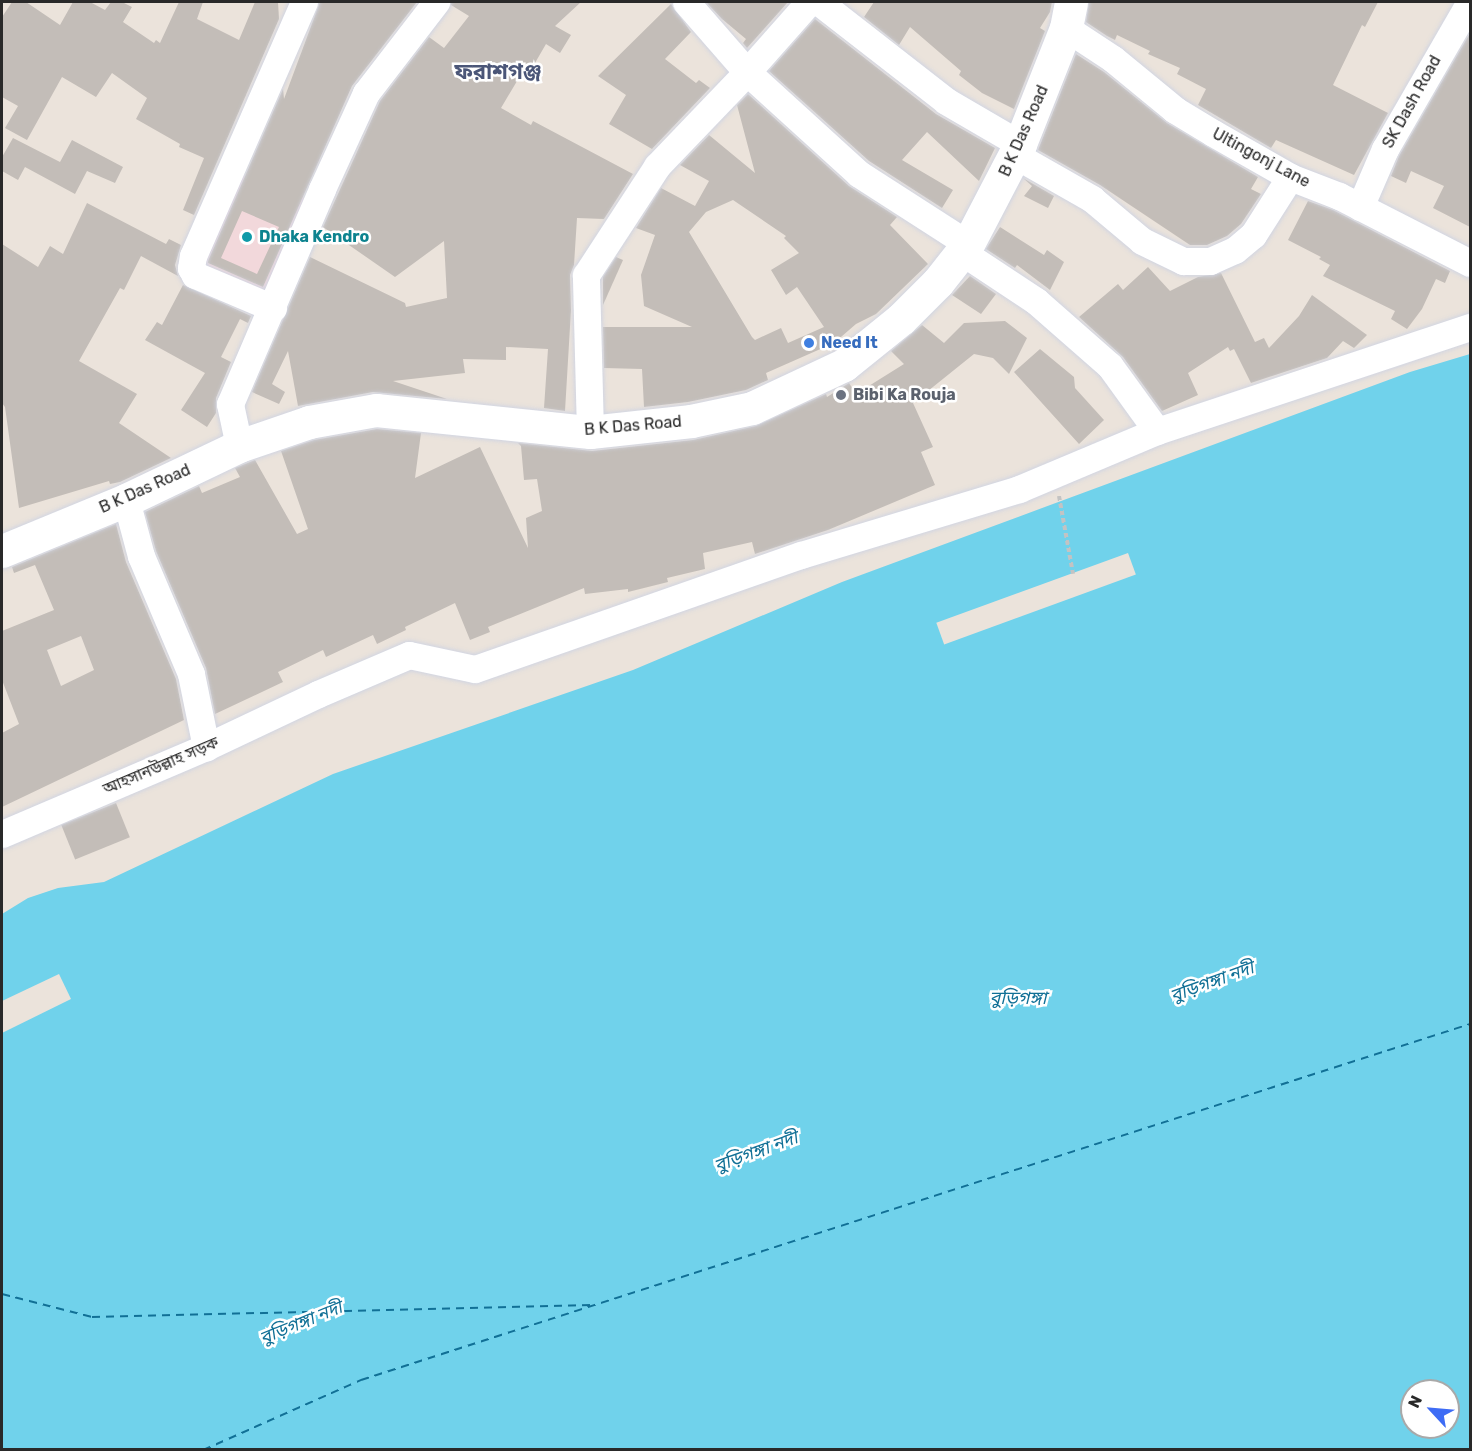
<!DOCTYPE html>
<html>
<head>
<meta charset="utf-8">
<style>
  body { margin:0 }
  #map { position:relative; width:1472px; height:1451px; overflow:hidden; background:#ebe3db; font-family:Rubik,"Noto Sans Bengali",sans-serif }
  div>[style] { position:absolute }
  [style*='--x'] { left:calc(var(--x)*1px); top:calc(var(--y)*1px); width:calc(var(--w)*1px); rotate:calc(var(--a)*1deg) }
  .medical>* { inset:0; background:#f2d8db; transform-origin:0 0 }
  .water>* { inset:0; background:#70d2eb }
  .pier>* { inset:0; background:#ebe3db; transform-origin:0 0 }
  .ferry>* { height:1.5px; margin-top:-0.75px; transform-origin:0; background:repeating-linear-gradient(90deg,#117096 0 8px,transparent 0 14px) }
  .building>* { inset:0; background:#c3bdb8; transform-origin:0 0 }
  .path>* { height:4px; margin-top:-2px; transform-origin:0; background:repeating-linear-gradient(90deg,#c3c3c3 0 4.5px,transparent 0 7.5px) }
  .roads { filter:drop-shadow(0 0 2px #d1d5e2) drop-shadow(0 0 2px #d1d5e2) }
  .minor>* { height:27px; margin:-13.5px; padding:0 13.5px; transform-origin:13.5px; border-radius:13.5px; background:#fff }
  .tertiary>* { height:33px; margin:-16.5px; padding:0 16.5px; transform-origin:16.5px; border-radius:16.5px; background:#fff }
  .dots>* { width:16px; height:16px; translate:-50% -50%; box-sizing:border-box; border:3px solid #fff; border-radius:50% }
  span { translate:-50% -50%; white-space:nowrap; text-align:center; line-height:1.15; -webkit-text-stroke:5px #fff; paint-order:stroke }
  .street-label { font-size:16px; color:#292929 }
  .culture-label { font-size:16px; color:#0d838f; font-weight:700 }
  .left { translate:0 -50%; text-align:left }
  .shop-label { font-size:16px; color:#366cbe; font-weight:700 }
  .worship-label { font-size:16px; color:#5b616d; font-weight:700 }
  .water-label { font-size:18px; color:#117096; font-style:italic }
  .district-label { font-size:22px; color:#4b5678; font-weight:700 }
  .frame { position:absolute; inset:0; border:3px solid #292929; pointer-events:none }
  .north { position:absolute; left:1400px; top:1379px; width:60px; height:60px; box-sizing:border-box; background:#fff; border:2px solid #a9a9a9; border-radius:50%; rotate:296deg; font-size:16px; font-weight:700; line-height:24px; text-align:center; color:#292929 }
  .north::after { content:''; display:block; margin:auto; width:21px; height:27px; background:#3e6cf5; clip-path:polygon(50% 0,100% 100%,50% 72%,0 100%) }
</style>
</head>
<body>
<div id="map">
  <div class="medical">
    <div style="left:233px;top:172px;width:84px;height:102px;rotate:20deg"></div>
  </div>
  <div class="water">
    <div style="clip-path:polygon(evenodd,1470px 354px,1470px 1449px,2px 1450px,2px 914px,28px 898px,58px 888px,104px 882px,333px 774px,633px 670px,842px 582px,1410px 372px,1470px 354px,1412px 1391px,1448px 1391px,1448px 1427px,1412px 1427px,1412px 1391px)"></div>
  </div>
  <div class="pier">
    <div style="left:1128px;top:553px;width:23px;height:204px;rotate:70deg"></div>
    <div style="clip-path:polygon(59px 974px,71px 999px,2px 1033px,2px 1001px)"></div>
  </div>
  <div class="ferry">
    <div style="--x:2;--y:1294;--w:93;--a:14.3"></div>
    <div style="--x:92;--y:1317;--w:500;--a:-1.37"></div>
    <div style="--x:203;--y:1450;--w:173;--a:-23.9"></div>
    <div style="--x:361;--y:1380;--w:1165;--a:-17.8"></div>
  </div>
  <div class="building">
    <div style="clip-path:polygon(12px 2px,26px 2px,60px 25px,73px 2px,90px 2px,105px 10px,111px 2px,122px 2px,132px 7px,123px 22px,154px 43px,156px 40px,160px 43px,179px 2px,203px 2px,197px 19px,239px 40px,255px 2px,278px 2px,279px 19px,194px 215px,183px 210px,204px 158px,179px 147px,180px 144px,136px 119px,147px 98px,112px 73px,96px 97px,62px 77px,27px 140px,5px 128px,18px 106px,2px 97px,2px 17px)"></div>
    <div style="clip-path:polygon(evenodd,320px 2px,417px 2px,352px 86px,263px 287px,208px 263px,208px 261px,283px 89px,284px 99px,320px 2px,242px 211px,279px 227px,257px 274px,221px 258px,242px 211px)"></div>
    <div style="clip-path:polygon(451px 2px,581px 2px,555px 26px,571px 35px,560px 53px,546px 44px,528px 75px,523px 71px,501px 108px,531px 125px,533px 121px,633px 174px,604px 219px,577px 218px,574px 265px,570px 275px,571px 310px,565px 411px,544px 408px,548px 349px,506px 347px,506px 360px,463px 359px,465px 373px,393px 381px,447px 399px,373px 392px,298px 406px,288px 351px,272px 384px,285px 392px,279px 404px,252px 392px,310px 257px,405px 303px,406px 307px,447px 298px,444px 241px,395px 277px,323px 227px,380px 101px,429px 37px,444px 48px,469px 16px,451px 5px)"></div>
    <div style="clip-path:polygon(706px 2px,788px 2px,747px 48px,743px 43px,746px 39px,722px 19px)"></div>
    <div style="clip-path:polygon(874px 2px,1052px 2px,1050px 12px,1040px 28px,1045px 31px,1014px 109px,982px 93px,959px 75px,961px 71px,910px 27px,899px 45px,864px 17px)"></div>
    <div style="clip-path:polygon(1089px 2px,1378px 2px,1365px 27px,1362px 25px,1333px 85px,1388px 113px,1354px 175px,1276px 140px,1271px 148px,1198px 105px,1206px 89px,1177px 74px,1180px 68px,1148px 54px,1150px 51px,1117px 35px,1115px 40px,1107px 36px,1086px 22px)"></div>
    <div style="clip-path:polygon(671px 4px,691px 32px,665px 59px,696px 83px,699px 80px,710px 88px,652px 149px,609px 124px,626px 95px,598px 76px)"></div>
    <div style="clip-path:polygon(815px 19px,936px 114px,995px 148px,979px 181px,927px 132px,902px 160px,953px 190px,942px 208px,869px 161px,769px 71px)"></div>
    <div style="clip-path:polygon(1470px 33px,1470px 227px,1433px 208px,1444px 186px,1411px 171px,1406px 183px,1391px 176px,1399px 156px)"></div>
    <div style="clip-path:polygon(1076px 54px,1104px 72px,1167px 123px,1258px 177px,1251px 189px,1261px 194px,1241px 224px,1227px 236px,1207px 245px,1190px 245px,1100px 185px,1038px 150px)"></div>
    <div style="clip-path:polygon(evenodd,748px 94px,849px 186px,897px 217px,890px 225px,928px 264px,876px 314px,856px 324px,834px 343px,766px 373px,768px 380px,746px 390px,688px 402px,644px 407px,642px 369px,604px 368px,603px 327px,692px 327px,644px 306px,641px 275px,655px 235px,636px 228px,661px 188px,695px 206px,709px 181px,680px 165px,709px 135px,755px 173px,737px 105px,748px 94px,733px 200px,786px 236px,784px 238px,799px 253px,771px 270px,786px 295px,797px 287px,824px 327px,788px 343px,781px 328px,755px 340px,752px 337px,689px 232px,706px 212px,733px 200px)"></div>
    <div style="clip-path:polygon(13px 138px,60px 162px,72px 140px,123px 167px,115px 183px,87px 171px,75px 194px,25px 167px,18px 180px,2px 171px,2px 157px)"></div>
    <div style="clip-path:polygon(1023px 178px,1054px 196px,1048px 208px,1024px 196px,1032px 186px)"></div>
    <div style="clip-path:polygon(1308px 201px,1333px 210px,1450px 271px,1445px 283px,1436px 279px,1422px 309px,1407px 329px,1391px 319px,1395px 311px,1323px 276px,1330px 265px,1319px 259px,1321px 257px,1288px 240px)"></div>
    <div style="clip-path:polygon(87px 203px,166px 244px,169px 239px,181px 245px,175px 265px,178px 276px,141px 256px,124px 290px,120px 288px,79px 361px,137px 394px,119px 423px,171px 458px,120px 482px,110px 484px,109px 481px,19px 508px,5px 407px,2px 403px,2px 244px,38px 267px,50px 246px,63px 254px)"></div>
    <div style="clip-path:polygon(1000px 227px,1044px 255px,1047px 250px,1064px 262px,1050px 290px,1017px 265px,1015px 268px,986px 249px)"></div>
    <div style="clip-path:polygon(616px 257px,623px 260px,603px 305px,603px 277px)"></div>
    <div style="clip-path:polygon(1148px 267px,1170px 291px,1198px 277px,1221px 273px,1255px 342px,1264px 338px,1269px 348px,1299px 316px,1312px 295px,1367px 335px,1354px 348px,1343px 341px,1327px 358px,1251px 383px,1234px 349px,1230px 351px,1228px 347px,1188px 373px,1198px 395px,1162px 411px,1123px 357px,1079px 317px,1118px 284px,1123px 290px)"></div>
    <div style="clip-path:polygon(970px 276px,996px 294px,981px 314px,952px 295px)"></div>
    <div style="clip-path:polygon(183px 285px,251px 316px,248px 323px,240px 319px,221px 357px,231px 362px,216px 398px,216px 413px,207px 427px,181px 410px,205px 373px,145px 340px,157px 322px,162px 325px)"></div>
    <div style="clip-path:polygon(1005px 321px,1027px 338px,1009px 374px,993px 358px,974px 354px,913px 403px,933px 447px,921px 452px,935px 485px,828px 530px,758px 553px,755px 554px,752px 542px,703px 553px,705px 569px,667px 578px,668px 582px,628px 592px,628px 589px,585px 594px,584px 588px,488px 627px,490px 632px,470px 640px,455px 603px,405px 627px,406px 630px,377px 644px,373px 635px,326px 657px,323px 650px,278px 672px,283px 682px,215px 714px,206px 668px,156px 551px,145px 512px,199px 486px,202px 493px,240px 477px,235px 468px,255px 460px,297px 534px,308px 529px,281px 451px,314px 440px,377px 429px,421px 433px,415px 478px,480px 447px,528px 548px,526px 518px,542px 511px,537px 479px,524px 480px,521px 446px,518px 443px,592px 451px,693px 440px,756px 426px,826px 394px,827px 397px,849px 383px,856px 394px,904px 364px,891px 351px,922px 325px,944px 343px,964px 323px)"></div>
    <div style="clip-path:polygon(1040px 349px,1074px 377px,1075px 388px,1104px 420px,1079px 444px,1014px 372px)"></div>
    <div style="clip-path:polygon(evenodd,116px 524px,126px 562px,176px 679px,184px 720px,2px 807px,2px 733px,19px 724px,2px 680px,2px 631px,54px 610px,35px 565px,14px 573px,12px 567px,116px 524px,81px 636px,94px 670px,61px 686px,47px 650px,81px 636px)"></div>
    <div style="left:116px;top:803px;width:37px;height:59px;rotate:68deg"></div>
  </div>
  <div class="path">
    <div style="--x:1059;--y:496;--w:79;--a:79.8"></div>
  </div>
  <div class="roads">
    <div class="minor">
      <div style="--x:686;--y:2;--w:93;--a:48.9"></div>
      <div style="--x:747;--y:72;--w:151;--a:42.3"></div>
      <div style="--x:859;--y:174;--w:130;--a:32.7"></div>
      <div style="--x:819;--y:2;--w:161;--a:37.9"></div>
      <div style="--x:946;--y:101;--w:86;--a:30.2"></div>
      <div style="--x:1066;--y:28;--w:56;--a:33.4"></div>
      <div style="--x:1113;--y:59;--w:80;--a:39.4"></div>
      <div style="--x:1175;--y:110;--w:44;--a:31.2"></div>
      <div style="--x:1213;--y:133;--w:89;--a:29.7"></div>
      <div style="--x:1290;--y:177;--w:53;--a:21.2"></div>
      <div style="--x:1339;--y:196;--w:147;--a:27.1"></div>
      <div style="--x:1015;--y:155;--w:89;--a:29.7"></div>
      <div style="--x:1092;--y:199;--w:65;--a:40"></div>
      <div style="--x:1142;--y:241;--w:46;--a:26"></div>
      <div style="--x:1183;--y:261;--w:27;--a:0"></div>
      <div style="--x:1210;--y:261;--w:27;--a:-24"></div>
      <div style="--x:1235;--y:250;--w:23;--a:-40"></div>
      <div style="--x:1253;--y:235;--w:69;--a:-57.5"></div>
      <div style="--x:1360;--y:207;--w:63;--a:-66.7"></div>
      <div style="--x:1385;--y:149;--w:170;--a:-60"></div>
      <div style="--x:962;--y:252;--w:89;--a:33.5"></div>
      <div style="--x:1036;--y:301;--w:98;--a:41.3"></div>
      <div style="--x:1110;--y:366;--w:80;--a:54.1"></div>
      <div style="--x:273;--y:308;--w:85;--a:-157.1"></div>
      <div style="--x:195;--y:275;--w:8;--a:-120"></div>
      <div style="--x:191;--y:268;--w:12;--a:-81"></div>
      <div style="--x:193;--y:256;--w:277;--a:-66.4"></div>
      <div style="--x:590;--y:432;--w:157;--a:-91.5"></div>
      <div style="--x:586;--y:275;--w:130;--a:-56.9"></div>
      <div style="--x:657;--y:166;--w:130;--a:-46.2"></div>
      <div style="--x:747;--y:72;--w:94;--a:-48.5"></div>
      <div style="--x:239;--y:446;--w:43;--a:-102.1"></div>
      <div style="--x:230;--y:404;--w:234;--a:-66.8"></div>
      <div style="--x:322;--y:189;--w:106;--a:-65.4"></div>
      <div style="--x:366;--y:93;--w:115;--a:-52.4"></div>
      <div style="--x:126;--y:500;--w:58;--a:75"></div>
      <div style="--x:141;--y:556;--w:128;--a:67"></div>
      <div style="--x:191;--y:674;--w:75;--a:78.4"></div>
      <div style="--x:2;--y:834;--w:222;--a:-23.1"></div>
      <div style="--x:206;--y:747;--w:124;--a:-25.3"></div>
      <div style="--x:318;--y:694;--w:99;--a:-23.2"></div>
      <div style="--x:409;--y:655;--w:67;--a:12"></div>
      <div style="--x:475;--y:669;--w:345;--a:-19.3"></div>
      <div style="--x:801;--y:555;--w:228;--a:-16.8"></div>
      <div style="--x:1019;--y:489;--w:150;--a:-22.8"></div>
      <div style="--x:1157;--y:431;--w:330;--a:-18.4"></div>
    </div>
    <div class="tertiary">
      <div style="--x:2;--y:551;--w:134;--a:-22.4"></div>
      <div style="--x:126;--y:500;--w:125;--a:-25.5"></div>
      <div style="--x:239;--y:446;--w:74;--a:-18.9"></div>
      <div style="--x:309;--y:422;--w:68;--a:-10.2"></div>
      <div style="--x:376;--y:410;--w:215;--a:5.9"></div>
      <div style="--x:590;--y:432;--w:102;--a:-6.2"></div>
      <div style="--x:691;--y:421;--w:62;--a:-12"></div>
      <div style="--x:752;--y:408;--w:102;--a:-25.1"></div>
      <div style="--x:844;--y:365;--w:73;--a:-38.9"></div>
      <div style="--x:901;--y:319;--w:52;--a:-45"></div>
      <div style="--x:938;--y:282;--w:48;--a:-51.7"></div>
      <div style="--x:968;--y:244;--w:113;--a:-62.5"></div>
      <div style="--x:1020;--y:144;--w:125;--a:-68.4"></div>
      <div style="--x:1066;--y:28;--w:26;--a:-79"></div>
    </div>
  </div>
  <div class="dots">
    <div style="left:247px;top:237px;background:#0f9aa8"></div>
    <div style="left:809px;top:343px;background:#3f7fe0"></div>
    <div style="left:841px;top:395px;background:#6b7280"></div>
  </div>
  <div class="street-label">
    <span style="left:1412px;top:102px;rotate:-61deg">SK Dash Road</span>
    <span style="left:1024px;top:131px;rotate:-66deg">B K Das Road</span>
    <span style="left:1261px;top:158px;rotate:28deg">Ultingonj Lane</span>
    <span style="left:633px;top:426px;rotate:-5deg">B K Das Road</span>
    <span style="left:145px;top:489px;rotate:-24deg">B K Das Road</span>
    <span style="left:161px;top:766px;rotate:-23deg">আহসানউল্লাহ সড়ক</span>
  </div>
  <div class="culture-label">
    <span class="left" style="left:259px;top:237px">Dhaka Kendro</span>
  </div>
  <div class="shop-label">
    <span class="left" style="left:821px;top:343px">Need It</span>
  </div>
  <div class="worship-label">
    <span class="left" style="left:853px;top:395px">Bibi Ka Rouja</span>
  </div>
  <div class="water-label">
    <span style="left:1212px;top:982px;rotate:-20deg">বুড়িগঙ্গা নদী</span>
    <span style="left:1018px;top:998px">বুড়িগঙ্গা</span>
    <span style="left:756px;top:1152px;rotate:-20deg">বুড়িগঙ্গা নদী</span>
    <span style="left:301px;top:1323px;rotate:-22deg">বুড়িগঙ্গা নদী</span>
  </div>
  <div class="district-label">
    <span style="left:498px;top:72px">ফরাশগঞ্জ</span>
  </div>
  <div class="frame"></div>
  <div class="north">N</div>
</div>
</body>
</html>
